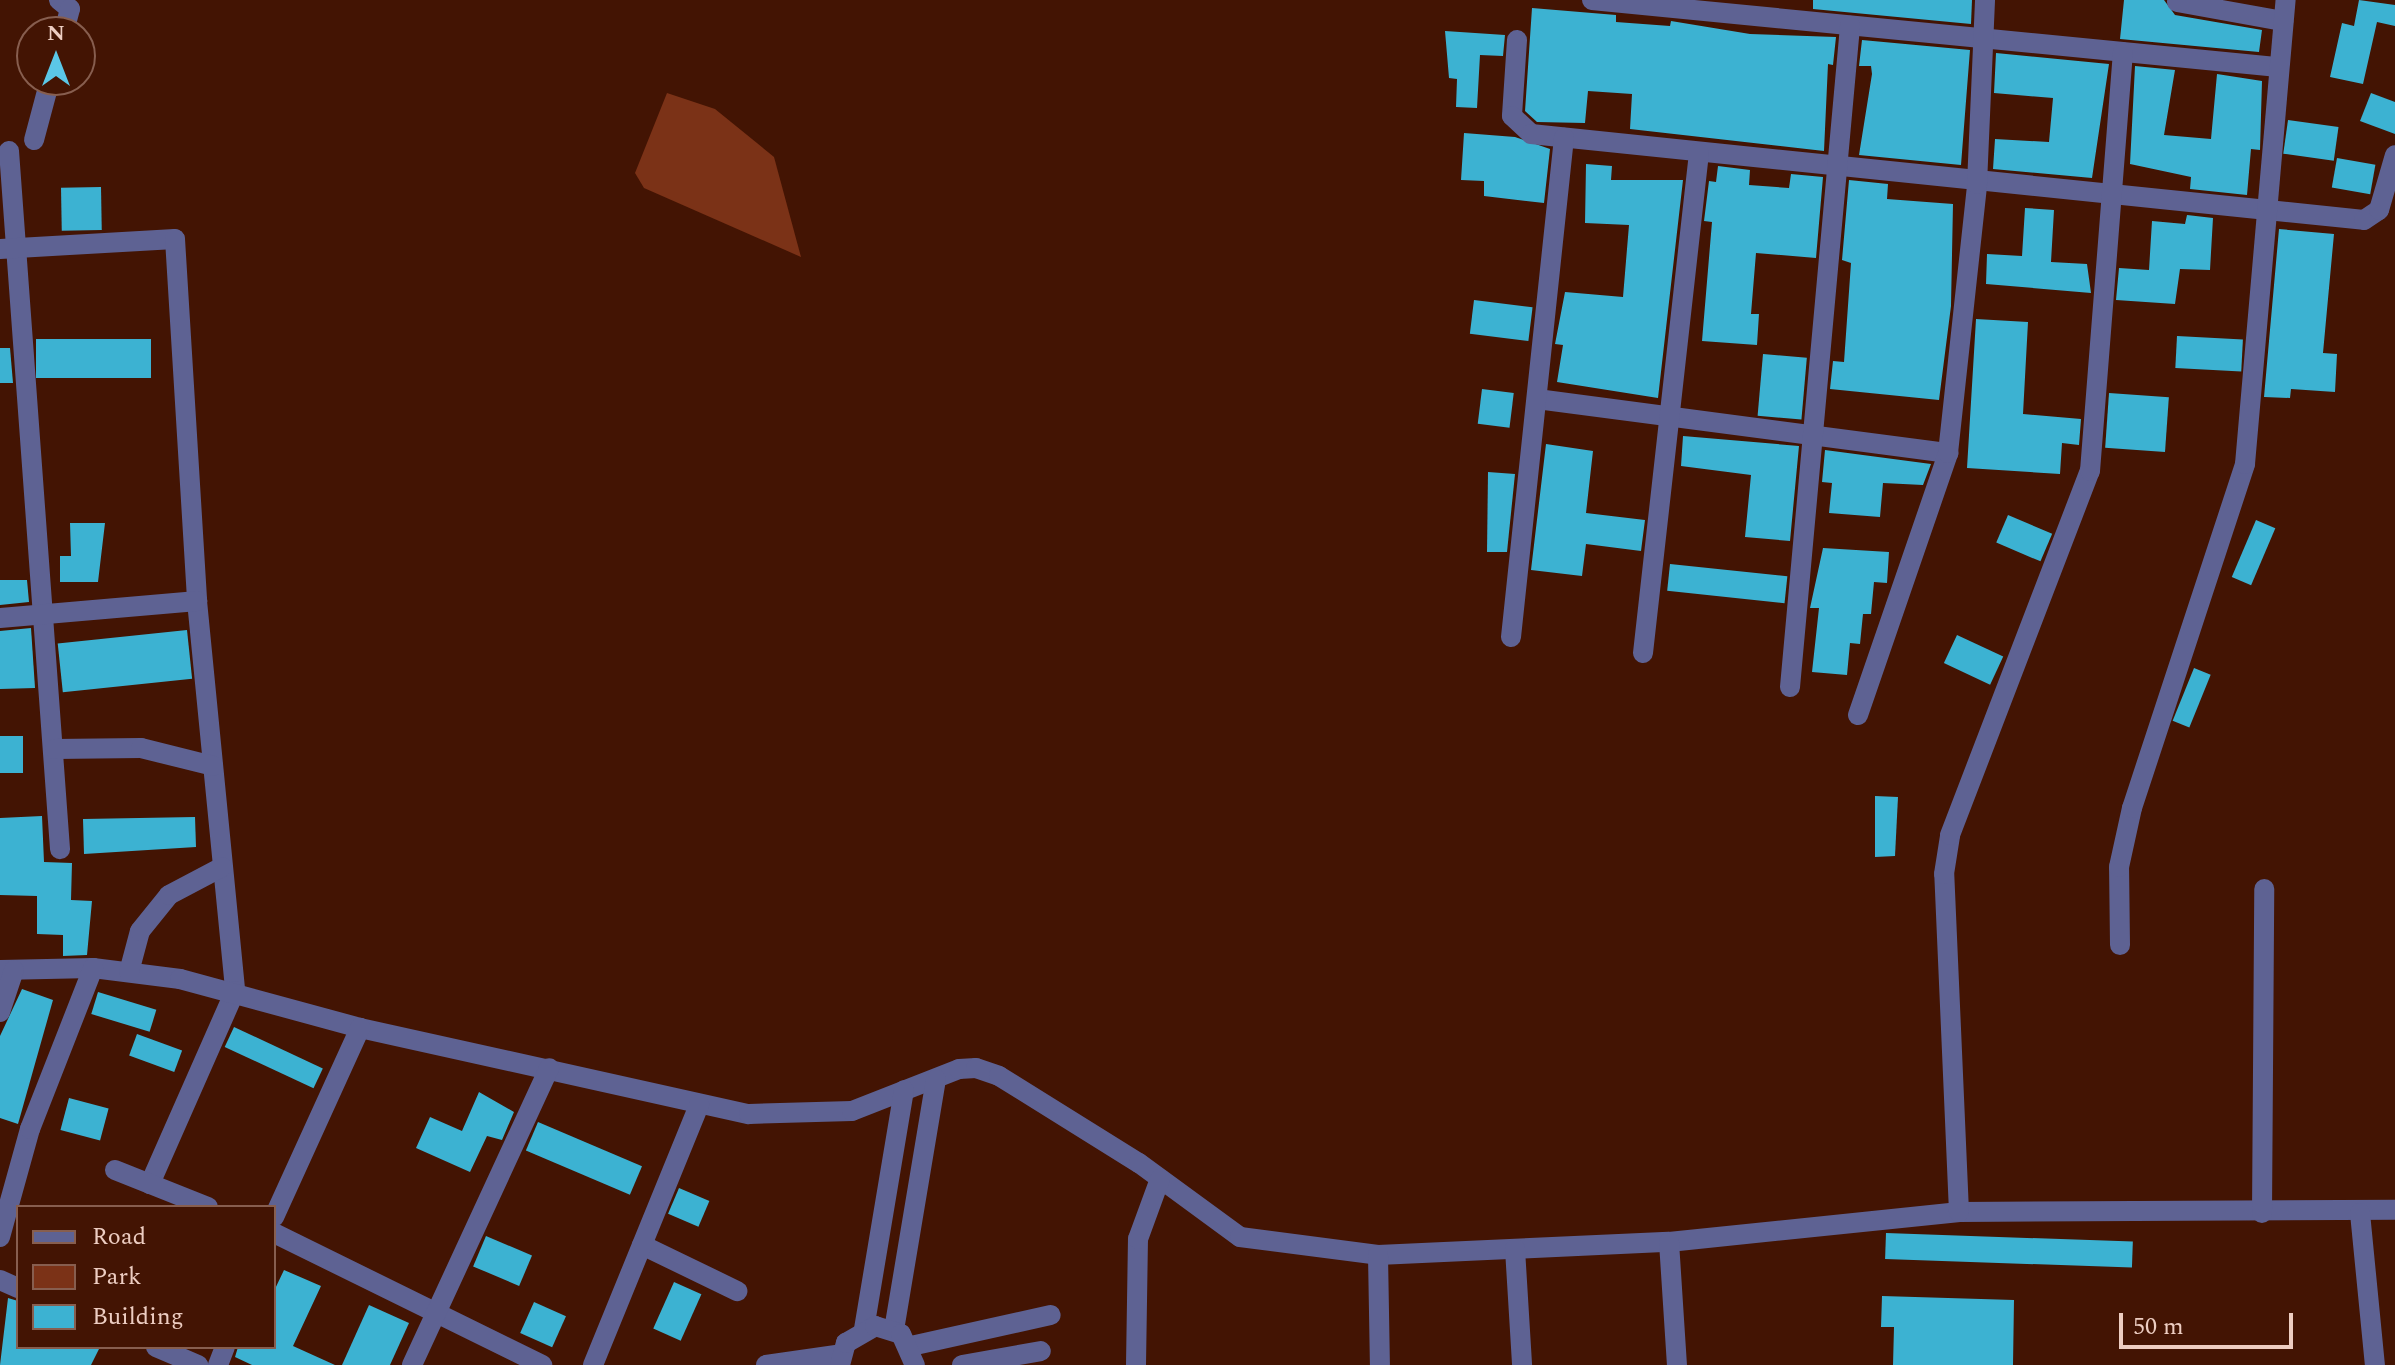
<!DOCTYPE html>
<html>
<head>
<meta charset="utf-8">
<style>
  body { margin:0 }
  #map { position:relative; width:2395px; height:1365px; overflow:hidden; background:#431403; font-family:Spectral,serif }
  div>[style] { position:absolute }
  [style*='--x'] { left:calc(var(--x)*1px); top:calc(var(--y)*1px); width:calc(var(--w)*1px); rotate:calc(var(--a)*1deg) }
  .green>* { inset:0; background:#7b3217 }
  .building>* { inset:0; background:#3cb2d2; transform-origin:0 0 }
  .minor>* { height:20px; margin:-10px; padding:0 10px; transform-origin:10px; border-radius:10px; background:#5e6293 }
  span { translate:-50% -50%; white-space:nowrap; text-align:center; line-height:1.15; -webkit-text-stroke:8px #431403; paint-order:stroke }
  .legend { position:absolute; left:16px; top:1205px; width:260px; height:144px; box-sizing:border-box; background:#431403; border:2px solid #875e4f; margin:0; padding:10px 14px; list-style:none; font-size:24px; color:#edcdc2 }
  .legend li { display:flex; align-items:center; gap:16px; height:40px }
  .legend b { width:40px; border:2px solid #875e4f }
  .north { position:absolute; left:16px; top:16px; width:80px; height:80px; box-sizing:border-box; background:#431403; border:2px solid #875e4f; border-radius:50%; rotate:0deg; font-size:22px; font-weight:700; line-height:32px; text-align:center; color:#edcdc2 }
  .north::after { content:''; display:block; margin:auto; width:28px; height:36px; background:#5bc7e7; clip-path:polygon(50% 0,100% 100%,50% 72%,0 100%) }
  .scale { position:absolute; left:2119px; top:1313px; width:174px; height:36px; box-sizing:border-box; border:4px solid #edcdc2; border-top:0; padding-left:10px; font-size:24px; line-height:28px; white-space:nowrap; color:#edcdc2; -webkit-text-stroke:6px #431403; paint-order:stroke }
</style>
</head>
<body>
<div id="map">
  <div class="green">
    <div style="clip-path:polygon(667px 93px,715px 109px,774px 157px,801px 257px,644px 188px,635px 173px)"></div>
  </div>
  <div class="building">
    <div style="clip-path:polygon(1813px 0,1972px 0,1971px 24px,1813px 9px)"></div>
    <div style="clip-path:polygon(2124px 0,2164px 0,2175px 15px,2262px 30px,2259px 52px,2120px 39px)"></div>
    <div style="clip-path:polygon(2359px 0,2395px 5px,2395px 26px,2377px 22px,2363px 84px,2330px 77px,2342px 23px,2354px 26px)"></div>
    <div style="clip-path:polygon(1532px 8px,1616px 15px,1616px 22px,1670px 26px,1671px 21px,1750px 34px,1836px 37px,1833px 65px,1828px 64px,1824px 151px,1630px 129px,1632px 94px,1588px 91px,1585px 123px,1537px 122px,1525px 111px)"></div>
    <div style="clip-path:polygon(1445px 31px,1505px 35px,1503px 56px,1480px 55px,1477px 108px,1456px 107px,1457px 79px,1449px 78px)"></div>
    <div style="clip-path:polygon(1862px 40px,1970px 50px,1961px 165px,1859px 155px,1872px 74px,1871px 66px,1859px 66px)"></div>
    <div style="clip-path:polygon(1996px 53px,2109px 64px,2092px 178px,1993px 169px,1995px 139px,2049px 142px,2053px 98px,1994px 93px)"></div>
    <div style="clip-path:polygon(2135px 66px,2175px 70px,2164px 135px,2211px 139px,2217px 74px,2262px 81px,2260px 150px,2251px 149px,2247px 195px,2190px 189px,2191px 177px,2130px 164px)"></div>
    <div style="clip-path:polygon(2371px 93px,2395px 102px,2395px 134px,2360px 121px)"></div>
    <div style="left:2288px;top:120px;width:51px;height:34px;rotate:8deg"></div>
    <div style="clip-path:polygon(1464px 133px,1515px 137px,1550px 149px,1544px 203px,1484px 196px,1484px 181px,1461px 180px)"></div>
    <div style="left:2337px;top:158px;width:39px;height:30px;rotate:10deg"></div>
    <div style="clip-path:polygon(1586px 164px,1612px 166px,1611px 180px,1683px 180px,1658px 398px,1557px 382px,1563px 345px,1555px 344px,1565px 292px,1623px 297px,1629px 225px,1585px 223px)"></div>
    <div style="clip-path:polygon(1718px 166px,1750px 170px,1749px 185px,1789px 188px,1791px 174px,1823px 177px,1816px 258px,1756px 253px,1751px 314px,1759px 314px,1757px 345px,1702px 341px,1712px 222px,1704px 221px,1709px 181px,1716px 182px)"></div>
    <div style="clip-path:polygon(1849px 180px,1888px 184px,1887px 199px,1953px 204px,1951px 306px,1939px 400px,1830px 389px,1833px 361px,1844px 362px,1851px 263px,1842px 260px)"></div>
    <div style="left:101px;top:187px;width:43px;height:40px;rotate:89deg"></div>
    <div style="clip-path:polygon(2025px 208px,2054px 210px,2051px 262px,2087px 264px,2091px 293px,1986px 284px,1987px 254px,2022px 256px)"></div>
    <div style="clip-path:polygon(2187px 215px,2213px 218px,2210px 270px,2180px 269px,2175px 304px,2116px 300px,2119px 268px,2149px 270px,2152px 221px,2185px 224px)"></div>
    <div style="clip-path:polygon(2279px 229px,2334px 234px,2323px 353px,2337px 354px,2335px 392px,2291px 389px,2290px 398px,2264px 397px)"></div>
    <div style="left:1474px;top:300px;width:59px;height:34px;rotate:7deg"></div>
    <div style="clip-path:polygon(1976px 319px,2028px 322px,2023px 414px,2081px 419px,2079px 445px,2062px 443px,2060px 474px,1967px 468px)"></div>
    <div style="left:2177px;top:336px;width:66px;height:32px;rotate:3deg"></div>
    <div style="left:151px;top:339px;width:39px;height:115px;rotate:90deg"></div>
    <div style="clip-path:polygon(0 348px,10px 348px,13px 383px,0 383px)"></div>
    <div style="left:1763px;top:354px;width:44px;height:62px;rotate:5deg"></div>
    <div style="left:1482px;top:389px;width:32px;height:35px;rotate:7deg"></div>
    <div style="left:2109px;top:393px;width:60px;height:55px;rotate:4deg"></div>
    <div style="clip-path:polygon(1683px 436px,1799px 446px,1790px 541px,1745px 537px,1751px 475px,1681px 466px)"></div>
    <div style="clip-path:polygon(1546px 444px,1593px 451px,1586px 513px,1645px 520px,1641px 551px,1586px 544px,1582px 576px,1531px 570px)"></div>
    <div style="clip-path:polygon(1825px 450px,1931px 464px,1923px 485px,1883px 483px,1880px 517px,1829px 513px,1832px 483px,1822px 482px)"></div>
    <div style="clip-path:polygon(1488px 472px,1515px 474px,1507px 552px,1487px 552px)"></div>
    <div style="left:2008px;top:515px;width:48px;height:30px;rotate:23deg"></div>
    <div style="left:2256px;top:520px;width:21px;height:62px;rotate:23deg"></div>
    <div style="clip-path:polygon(70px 523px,105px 523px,98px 582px,60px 582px,60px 556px,71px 556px)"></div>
    <div style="clip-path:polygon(1823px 548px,1889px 552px,1887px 583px,1874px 582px,1871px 614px,1863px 614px,1860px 644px,1850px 643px,1847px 675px,1812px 672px,1819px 608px,1810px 608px)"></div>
    <div style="left:1670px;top:564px;width:118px;height:27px;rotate:6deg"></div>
    <div style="clip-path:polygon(0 580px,27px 580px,29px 602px,0 605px)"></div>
    <div style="clip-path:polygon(31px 628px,35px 688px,0 689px,0 631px)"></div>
    <div style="left:187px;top:630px;width:49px;height:130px;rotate:84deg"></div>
    <div style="left:1957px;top:635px;width:51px;height:31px;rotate:25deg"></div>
    <div style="left:2194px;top:668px;width:18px;height:57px;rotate:22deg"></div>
    <div style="left:0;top:736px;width:23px;height:37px"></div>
    <div style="clip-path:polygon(1875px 796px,1898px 797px,1895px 856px,1875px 857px)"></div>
    <div style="clip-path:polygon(42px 816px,44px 862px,72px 863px,71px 900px,92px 901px,87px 955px,63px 956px,63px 935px,37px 934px,37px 896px,0 895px,0 818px)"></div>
    <div style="clip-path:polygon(195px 817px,196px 847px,84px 854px,83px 819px)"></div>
    <div style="clip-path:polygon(22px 989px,53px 1000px,18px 1124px,0 1118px,0 1036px)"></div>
    <div style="left:98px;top:992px;width:61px;height:23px;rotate:17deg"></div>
    <div style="left:234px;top:1027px;width:98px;height:22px;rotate:25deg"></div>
    <div style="left:137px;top:1034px;width:48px;height:23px;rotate:20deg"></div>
    <div style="clip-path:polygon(479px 1092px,514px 1112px,502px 1140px,487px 1136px,470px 1172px,416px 1148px,430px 1117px,462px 1131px)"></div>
    <div style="left:69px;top:1098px;width:41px;height:33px;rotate:15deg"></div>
    <div style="left:538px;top:1122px;width:113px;height:31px;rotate:23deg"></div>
    <div style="left:679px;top:1188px;width:33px;height:28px;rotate:23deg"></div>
    <div style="left:1886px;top:1233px;width:247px;height:26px;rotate:2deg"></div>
    <div style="left:486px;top:1236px;width:50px;height:33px;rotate:23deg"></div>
    <div style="clip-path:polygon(284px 1270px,321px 1286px,293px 1346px,335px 1365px,252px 1365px,235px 1357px,238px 1347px,274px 1347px,274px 1291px)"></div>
    <div style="left:674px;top:1282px;width:30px;height:51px;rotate:24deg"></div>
    <div style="clip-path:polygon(1882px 1296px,2014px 1300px,2013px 1365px,1893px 1365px,1894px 1327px,1881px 1327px)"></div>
    <div style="clip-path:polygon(8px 1298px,18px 1301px,18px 1347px,100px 1347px,91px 1365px,0 1365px)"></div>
    <div style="left:534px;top:1302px;width:35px;height:34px;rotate:24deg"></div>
    <div style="clip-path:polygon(369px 1305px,409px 1323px,390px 1365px,342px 1365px)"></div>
  </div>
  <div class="minor">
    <div style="--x:59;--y:0;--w:14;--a:39"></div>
    <div style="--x:70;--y:9;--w:24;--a:105"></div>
    <div style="--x:1592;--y:0;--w:687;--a:5.59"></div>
    <div style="--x:2177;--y:2;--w:108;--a:10.2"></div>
    <div style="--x:1517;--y:40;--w:76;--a:93.8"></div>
    <div style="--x:1512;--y:116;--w:26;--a:43"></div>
    <div style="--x:1531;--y:134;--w:837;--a:5.89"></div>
    <div style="--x:2364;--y:220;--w:18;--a:-34"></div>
    <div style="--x:2379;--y:210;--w:57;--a:-73.8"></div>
    <div style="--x:34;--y:140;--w:62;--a:-75.1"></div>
    <div style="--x:9;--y:151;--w:700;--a:85.82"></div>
    <div style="--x:0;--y:249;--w:175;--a:-3.3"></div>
    <div style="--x:175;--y:239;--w:363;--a:86.5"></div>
    <div style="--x:197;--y:601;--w:392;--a:84.4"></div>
    <div style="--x:235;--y:991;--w:211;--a:113.8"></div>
    <div style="--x:1537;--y:399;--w:415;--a:7.5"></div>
    <div style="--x:0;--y:618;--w:198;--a:-4.9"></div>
    <div style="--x:1511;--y:637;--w:502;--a:-83.94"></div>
    <div style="--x:1643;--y:653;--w:503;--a:-83.61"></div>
    <div style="--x:1790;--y:687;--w:664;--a:-84.81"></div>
    <div style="--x:1858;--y:715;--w:277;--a:-71"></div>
    <div style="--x:1948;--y:453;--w:271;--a:-83.8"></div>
    <div style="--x:1977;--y:184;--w:184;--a:-87.5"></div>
    <div style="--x:55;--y:749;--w:86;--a:-0.7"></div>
    <div style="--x:141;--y:748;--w:74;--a:14"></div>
    <div style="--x:2120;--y:945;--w:78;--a:-90.7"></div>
    <div style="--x:2119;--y:867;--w:60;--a:-77.6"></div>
    <div style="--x:2132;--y:808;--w:362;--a:-71.8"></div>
    <div style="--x:2245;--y:464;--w:466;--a:-85"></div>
    <div style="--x:0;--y:970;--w:93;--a:-1.2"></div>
    <div style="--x:93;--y:968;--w:88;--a:7.2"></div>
    <div style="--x:180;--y:979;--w:187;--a:15.2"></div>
    <div style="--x:360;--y:1028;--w:398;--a:12.5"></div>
    <div style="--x:749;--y:1114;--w:103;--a:-1.7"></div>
    <div style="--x:852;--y:1111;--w:115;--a:-21.4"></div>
    <div style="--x:959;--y:1069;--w:17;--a:-3"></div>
    <div style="--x:976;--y:1068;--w:24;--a:19"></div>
    <div style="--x:999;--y:1076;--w:165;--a:31.9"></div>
    <div style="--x:1139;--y:1163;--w:125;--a:36.2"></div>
    <div style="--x:1240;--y:1237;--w:139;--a:7.4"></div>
    <div style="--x:1378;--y:1255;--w:291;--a:-2.6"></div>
    <div style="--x:1669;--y:1242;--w:292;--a:-5.9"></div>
    <div style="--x:1959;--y:1212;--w:436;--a:-0.3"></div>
    <div style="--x:129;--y:972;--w:42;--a:-75"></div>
    <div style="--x:140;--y:931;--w:46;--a:-51.1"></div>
    <div style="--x:169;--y:895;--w:60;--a:-27.8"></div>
    <div style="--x:0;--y:1012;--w:44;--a:-71.6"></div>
    <div style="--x:115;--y:1170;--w:100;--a:21.7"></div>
    <div style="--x:1959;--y:1212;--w:338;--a:-92.5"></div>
    <div style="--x:1944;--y:874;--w:39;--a:-81"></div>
    <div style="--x:1950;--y:835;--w:390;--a:-69"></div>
    <div style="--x:2090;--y:471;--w:420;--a:-85.5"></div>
    <div style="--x:2262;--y:1213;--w:324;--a:-89.6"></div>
    <div style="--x:2360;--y:1213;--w:153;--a:84.4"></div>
    <div style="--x:274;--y:1217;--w:208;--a:-65.5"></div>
    <div style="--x:274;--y:1233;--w:299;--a:26.2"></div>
    <div style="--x:0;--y:1237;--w:112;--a:-74.5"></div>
    <div style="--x:30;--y:1129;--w:173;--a:-68.6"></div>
    <div style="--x:1669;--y:1242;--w:123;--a:86.3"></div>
    <div style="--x:642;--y:1245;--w:106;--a:25.8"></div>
    <div style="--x:1515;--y:1249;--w:116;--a:86.5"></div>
    <div style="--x:1378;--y:1255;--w:110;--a:89"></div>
    <div style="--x:0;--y:1280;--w:20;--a:24"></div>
    <div style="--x:864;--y:1329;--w:242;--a:-80.5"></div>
    <div style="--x:894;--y:1330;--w:254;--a:-80.5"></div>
    <div style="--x:911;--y:1346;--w:143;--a:-12.5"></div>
    <div style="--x:156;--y:1347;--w:46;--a:23.2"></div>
    <div style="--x:218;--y:1365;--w:19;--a:-69"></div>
    <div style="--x:412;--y:1365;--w:327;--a:-65.2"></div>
    <div style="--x:593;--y:1365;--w:281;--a:-67.8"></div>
    <div style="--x:766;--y:1365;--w:76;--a:-8.3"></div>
    <div style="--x:840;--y:1365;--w:23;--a:-75"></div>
    <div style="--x:846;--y:1343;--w:34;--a:-30"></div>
    <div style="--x:875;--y:1326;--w:27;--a:17"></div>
    <div style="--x:901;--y:1334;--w:34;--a:66"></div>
    <div style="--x:962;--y:1365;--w:80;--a:-10"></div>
    <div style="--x:1136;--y:1365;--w:126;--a:-89.1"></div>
    <div style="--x:1138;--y:1239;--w:64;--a:-69.9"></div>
  </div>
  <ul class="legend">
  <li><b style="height:10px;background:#5e6293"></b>Road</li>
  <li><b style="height:22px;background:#7b3217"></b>Park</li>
  <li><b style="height:22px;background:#3cb2d2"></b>Building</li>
  </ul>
  <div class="north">N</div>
  <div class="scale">50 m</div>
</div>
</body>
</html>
